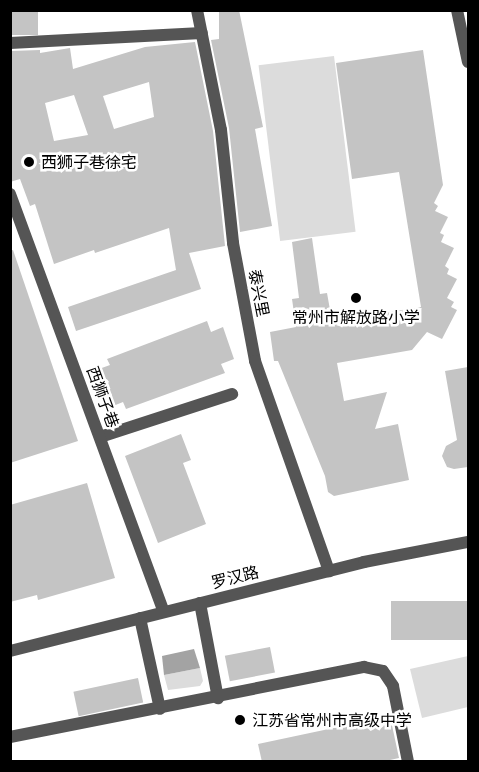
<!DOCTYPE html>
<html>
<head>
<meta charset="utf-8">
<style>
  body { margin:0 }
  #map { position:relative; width:479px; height:772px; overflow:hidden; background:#fff; font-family:"IBM Plex Sans","Noto Sans SC",sans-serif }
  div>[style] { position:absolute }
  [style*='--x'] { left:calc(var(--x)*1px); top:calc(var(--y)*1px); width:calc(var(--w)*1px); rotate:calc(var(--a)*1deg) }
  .green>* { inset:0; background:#dcdcdc; transform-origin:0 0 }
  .water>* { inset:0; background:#a3a3a3 }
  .building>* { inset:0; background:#c4c4c4; transform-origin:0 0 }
  .lane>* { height:12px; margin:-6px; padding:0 6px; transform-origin:6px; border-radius:6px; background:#555 }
  .street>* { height:12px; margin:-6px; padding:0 6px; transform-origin:6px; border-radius:6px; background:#555 }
  .dots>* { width:16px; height:16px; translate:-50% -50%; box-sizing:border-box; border:3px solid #fff; border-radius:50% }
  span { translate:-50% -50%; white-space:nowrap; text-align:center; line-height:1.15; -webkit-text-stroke:5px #fff; paint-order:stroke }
  .poi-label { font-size:16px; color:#000 }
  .left { translate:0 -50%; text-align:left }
  .street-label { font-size:16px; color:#000 }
  .frame { position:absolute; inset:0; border:12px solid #000; pointer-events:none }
</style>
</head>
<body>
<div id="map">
  <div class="green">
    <div style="left:334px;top:56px;width:177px;height:76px;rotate:83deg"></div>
    <div style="clip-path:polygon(468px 656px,468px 707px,422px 718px,410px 669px)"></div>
    <div style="clip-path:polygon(200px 668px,203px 681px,200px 686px,168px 690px,164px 675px)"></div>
  </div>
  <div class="water">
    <div style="clip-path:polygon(194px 649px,200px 668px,164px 675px,162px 656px)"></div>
  </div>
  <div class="building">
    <div style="left:10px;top:10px;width:28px;height:25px"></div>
    <div style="clip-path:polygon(219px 10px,239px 10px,263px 127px,255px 129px,272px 226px,240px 232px,229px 128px,211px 40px,219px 39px)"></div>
    <div style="clip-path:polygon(evenodd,195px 42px,213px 131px,225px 246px,189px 253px,201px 289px,76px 331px,68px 307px,176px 270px,169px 228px,95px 253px,94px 250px,54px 264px,35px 204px,30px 206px,20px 179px,10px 182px,10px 51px,40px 50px,40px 53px,70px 48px,73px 69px,145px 47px,195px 42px,149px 82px,154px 117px,114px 129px,103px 96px,149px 82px,195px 42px,74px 95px,88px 135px,54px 141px,45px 103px,74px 95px)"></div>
    <div style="clip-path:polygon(423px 50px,443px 185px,434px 203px,438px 206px,435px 211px,448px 217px,440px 233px,444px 235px,441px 242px,454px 248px,445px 266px,449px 269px,447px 274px,457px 279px,447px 298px,454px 302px,451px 307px,457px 310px,442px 339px,427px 332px,412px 350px,337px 363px,344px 401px,387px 392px,375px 429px,398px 424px,409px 480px,334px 496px,328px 492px,325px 476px,278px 361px,274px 361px,270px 332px,296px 327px,292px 299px,299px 298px,292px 242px,312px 238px,320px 294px,327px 293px,332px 321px,421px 307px,399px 172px,352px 179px,336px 63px)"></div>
    <div style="clip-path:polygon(13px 250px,78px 441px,10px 463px,10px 251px)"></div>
    <div style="clip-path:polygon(207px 321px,211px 332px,223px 327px,234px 359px,221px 364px,225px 373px,126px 409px,123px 402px,113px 406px,99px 369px,110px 365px,107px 359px)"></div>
    <div style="clip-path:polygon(468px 367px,468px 467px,454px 469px,447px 467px,442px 456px,446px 446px,457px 440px,445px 371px)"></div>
    <div style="clip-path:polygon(181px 434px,191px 460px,183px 463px,206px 524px,158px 543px,125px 456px)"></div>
    <div style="clip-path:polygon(87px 483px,115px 578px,38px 600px,37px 595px,10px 602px,10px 505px)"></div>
    <div style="left:468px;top:601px;width:39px;height:77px;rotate:90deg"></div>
    <div style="left:270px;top:647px;width:26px;height:46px;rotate:79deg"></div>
    <div style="left:138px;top:678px;width:25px;height:66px;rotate:78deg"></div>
    <div style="clip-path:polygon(390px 716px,399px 758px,381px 762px,262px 762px,258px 744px)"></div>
  </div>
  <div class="lane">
    <div style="--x:197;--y:10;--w:122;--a:78.7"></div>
    <div style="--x:221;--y:130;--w:114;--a:83.9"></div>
    <div style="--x:233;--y:243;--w:120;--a:79.4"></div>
    <div style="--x:255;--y:361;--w:223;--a:70.6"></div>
    <div style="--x:457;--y:10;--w:53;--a:78.1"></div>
    <div style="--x:10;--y:43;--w:192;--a:-3"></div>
    <div style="--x:100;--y:437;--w:139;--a:-18"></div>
    <div style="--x:200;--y:603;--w:97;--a:79.3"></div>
    <div style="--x:140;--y:618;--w:93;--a:77.6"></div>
    <div style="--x:10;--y:737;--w:361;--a:-11.2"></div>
    <div style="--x:364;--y:667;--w:19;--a:12"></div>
    <div style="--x:383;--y:671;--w:18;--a:56"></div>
    <div style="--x:393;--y:686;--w:77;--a:78.8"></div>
  </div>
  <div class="street">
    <div style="--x:10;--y:194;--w:445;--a:69.8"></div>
    <div style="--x:10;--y:651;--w:365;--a:-14.1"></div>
    <div style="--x:364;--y:562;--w:106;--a:-10.9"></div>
  </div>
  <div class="dots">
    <div style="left:29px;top:162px;background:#000"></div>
    <div style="left:356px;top:298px;background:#000"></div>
    <div style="left:240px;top:720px;background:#000"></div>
  </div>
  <div class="poi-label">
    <span class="left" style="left:41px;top:162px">西狮子巷徐宅</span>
    <span style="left:356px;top:317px">常州市解放路小学</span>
    <span class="left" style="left:252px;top:720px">江苏省常州市高级中学</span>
  </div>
  <div class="street-label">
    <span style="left:259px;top:293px;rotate:79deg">泰兴里</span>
    <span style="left:103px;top:397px;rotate:70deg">西狮子巷</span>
    <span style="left:235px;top:577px;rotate:-14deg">罗汉路</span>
  </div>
  <div class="frame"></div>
</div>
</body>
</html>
